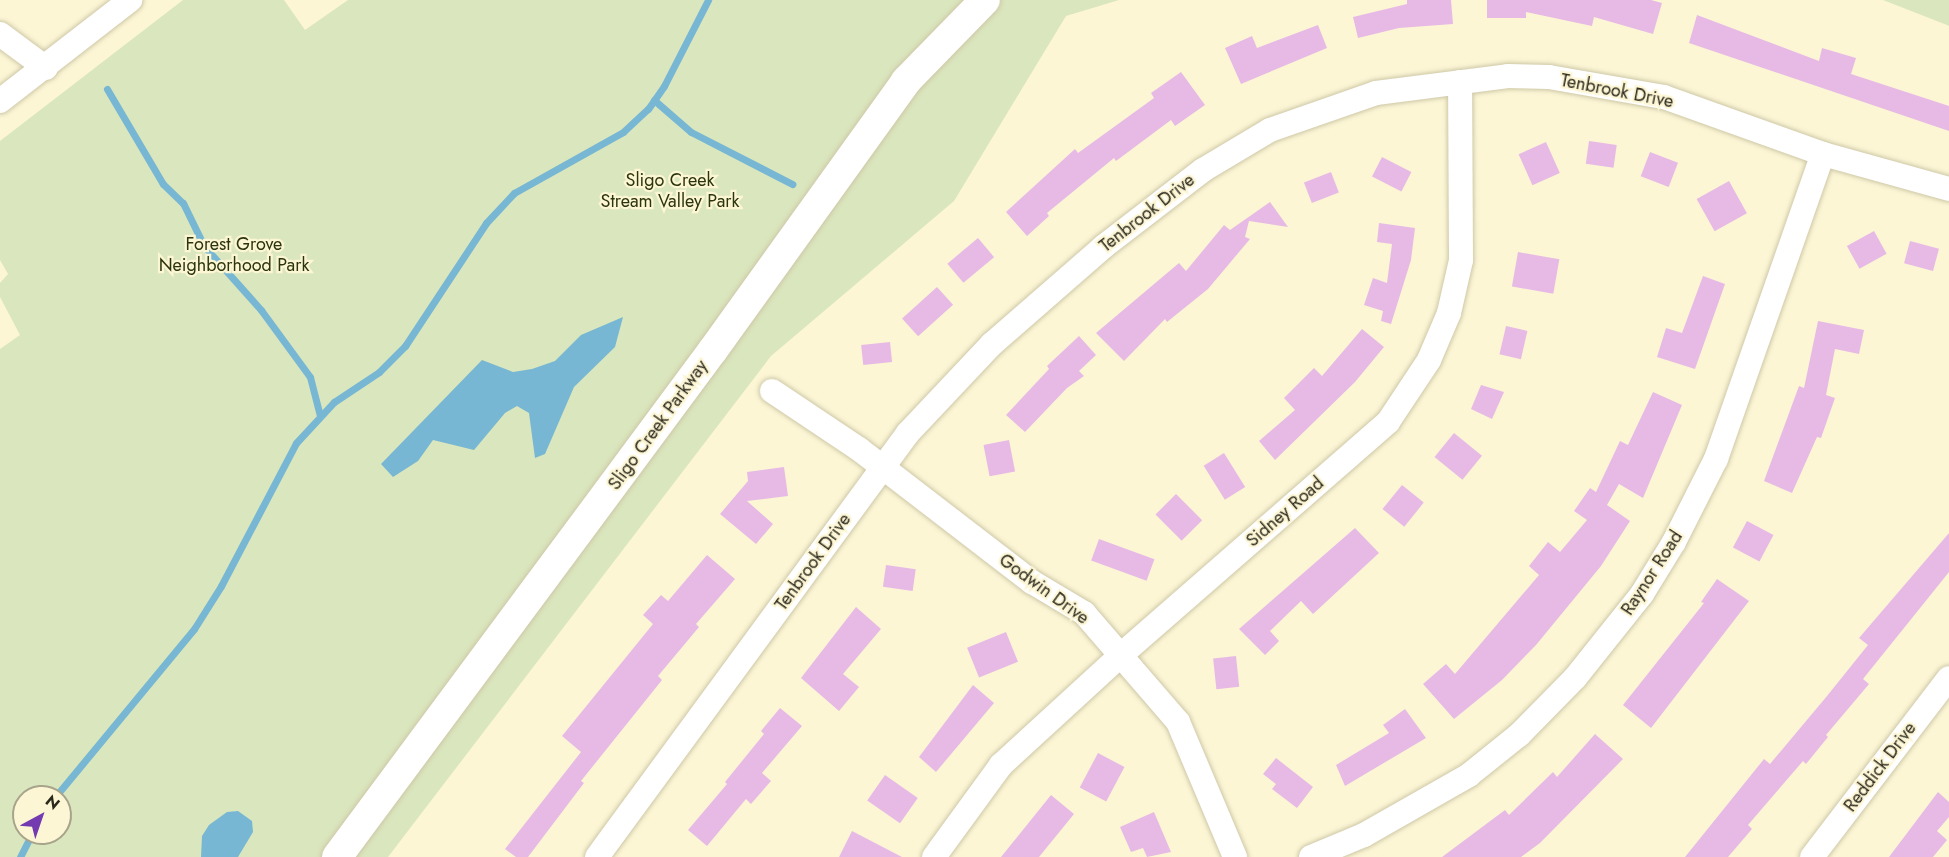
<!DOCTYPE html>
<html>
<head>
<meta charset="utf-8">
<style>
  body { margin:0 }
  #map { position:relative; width:1949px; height:857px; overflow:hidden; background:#fcf6d5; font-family:Jost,sans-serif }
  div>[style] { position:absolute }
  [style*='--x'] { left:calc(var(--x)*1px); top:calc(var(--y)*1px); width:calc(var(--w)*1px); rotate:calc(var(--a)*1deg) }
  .green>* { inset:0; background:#dae6bd }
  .water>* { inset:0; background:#77b7d3 }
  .stream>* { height:7px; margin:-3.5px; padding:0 3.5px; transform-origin:3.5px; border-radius:3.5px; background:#77b7d3 }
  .building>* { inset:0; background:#e7bae6; transform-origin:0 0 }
  .roads { filter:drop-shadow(0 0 2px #cec8a8) drop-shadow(0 0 2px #cec8a8) }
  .minor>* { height:24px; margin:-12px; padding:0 12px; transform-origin:12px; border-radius:12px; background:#fff }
  .tertiary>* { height:30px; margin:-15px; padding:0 15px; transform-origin:15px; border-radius:15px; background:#fff }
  span { translate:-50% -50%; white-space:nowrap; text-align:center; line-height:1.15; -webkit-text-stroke:4.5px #fcf6d5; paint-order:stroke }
  .street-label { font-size:18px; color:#2b281c }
  .park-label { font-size:18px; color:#2b350b }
  .north { position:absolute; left:12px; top:785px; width:60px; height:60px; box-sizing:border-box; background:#fcf6d5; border:2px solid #a8a48b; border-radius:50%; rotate:40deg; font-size:16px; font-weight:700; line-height:24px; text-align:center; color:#2b281c }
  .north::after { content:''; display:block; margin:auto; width:21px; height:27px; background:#743bb1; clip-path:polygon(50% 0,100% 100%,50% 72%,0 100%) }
</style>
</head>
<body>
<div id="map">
  <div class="green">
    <div style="clip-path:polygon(evenodd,183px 0,284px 0,305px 30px,348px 0,1119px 0,1066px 16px,954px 201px,771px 356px,388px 857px,0 857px,0 349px,20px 335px,0 297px,0 283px,8px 274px,0 260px,0 141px,183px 0,24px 797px,60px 797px,60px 833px,24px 833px,24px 797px)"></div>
    <div style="clip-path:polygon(1883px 0,1949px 0,1949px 26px,1947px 25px)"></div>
  </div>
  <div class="water">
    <div style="clip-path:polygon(623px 317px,615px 347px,574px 387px,545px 454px,535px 458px,529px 413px,517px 406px,505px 413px,474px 450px,433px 440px,418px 461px,393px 477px,381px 464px,482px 360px,513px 372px,532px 369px,555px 361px,581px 335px)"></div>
    <div style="clip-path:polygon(238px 811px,252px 821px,253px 832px,238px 857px,201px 857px,202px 836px,209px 825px,227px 812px)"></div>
  </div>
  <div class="stream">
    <div style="--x:107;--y:89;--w:110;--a:59.5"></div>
    <div style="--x:163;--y:184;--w:28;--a:44"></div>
    <div style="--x:183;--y:203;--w:48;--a:64"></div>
    <div style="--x:204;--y:246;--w:86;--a:48.3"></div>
    <div style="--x:261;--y:310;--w:83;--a:53.8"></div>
    <div style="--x:310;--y:377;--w:40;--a:75.6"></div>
    <div style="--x:654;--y:100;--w:49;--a:40.9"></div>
    <div style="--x:691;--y:132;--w:114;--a:27.2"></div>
    <div style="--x:55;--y:797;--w:218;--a:-50.4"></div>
    <div style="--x:194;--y:629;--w:51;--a:-57.9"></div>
    <div style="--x:221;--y:586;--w:161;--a:-62.3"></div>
    <div style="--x:296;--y:443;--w:56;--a:-47.2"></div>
    <div style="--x:334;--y:402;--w:54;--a:-33.7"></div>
    <div style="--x:379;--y:372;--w:37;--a:-45"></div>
    <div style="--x:405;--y:346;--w:147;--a:-56.6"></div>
    <div style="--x:486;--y:223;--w:41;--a:-47"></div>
    <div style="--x:514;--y:193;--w:125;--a:-29.2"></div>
    <div style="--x:623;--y:132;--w:34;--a:-43"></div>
    <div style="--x:648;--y:109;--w:28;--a:-55"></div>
    <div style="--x:664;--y:86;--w:97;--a:-62.9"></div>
    <div style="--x:20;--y:857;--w:27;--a:-63"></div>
  </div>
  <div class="building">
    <div style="clip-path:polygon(1407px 0,1451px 0,1453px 24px,1399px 28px,1358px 38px,1353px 17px,1407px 4px)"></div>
    <div style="clip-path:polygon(1487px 0,1651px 0,1662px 3px,1653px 34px,1594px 17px,1592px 26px,1526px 12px,1526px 18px,1487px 18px)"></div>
    <div style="clip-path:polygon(1697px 15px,1819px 61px,1822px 48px,1856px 58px,1851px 74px,1949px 106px,1949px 131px,1689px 43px)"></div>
    <div style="clip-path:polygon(1318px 25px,1327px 48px,1241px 84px,1225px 48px,1252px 36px,1257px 48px)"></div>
    <div style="clip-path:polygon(1181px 72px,1205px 105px,1175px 126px,1171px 120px,1116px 161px,1114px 158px,1047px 213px,1049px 216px,1027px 236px,1006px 212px,1075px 149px,1078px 153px,1154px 98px,1151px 93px)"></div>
    <div style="left:1589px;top:141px;width:28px;height:23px;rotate:8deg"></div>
    <div style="left:1546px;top:142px;width:34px;height:30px;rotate:66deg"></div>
    <div style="left:1650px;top:152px;width:30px;height:26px;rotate:21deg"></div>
    <div style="left:1382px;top:157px;width:33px;height:22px;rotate:27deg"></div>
    <div style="left:1331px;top:172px;width:22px;height:29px;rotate:69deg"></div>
    <div style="left:1729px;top:181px;width:37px;height:37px;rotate:61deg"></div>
    <div style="clip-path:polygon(1270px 202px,1288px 227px,1249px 221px,1245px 237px,1250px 239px,1208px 289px,1167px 322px,1165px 319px,1124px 361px,1096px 333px,1179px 263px,1186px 271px,1224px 225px,1230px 230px)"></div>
    <div style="clip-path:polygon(1379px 223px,1415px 228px,1411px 260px,1391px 324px,1381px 321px,1383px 311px,1364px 305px,1373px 278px,1387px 283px,1392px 244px,1377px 242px)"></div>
    <div style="left:1874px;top:231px;width:26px;height:31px;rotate:61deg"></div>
    <div style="left:978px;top:238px;width:25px;height:40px;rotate:50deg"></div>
    <div style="left:1910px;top:241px;width:30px;height:23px;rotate:15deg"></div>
    <div style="left:1518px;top:252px;width:42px;height:35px;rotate:10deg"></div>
    <div style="clip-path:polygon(1703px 276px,1725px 284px,1695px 369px,1657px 357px,1666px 328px,1682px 333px)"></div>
    <div style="left:937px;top:287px;width:24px;height:47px;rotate:48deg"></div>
    <div style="clip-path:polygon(1818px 321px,1864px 330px,1859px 354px,1835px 349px,1826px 395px,1835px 398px,1821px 438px,1817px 437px,1792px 493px,1764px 481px,1799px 386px,1804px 388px)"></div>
    <div style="left:1506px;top:326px;width:22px;height:29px;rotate:13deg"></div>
    <div style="clip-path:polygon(1362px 329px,1384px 347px,1355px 382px,1275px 460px,1259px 441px,1295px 410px,1284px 398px,1314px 368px,1322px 376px)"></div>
    <div style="clip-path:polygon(1079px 336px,1096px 355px,1079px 371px,1084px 376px,1067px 388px,1025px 432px,1006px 415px,1049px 369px,1047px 366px)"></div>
    <div style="left:890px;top:342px;width:20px;height:29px;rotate:84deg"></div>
    <div style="clip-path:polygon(1481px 385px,1504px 392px,1492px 419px,1471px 409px)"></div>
    <div style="clip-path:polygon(1653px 392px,1682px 405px,1643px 498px,1619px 484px,1607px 505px,1630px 521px,1601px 566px,1536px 645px,1502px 680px,1454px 719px,1423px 684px,1446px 664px,1455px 674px,1539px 575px,1529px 566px,1548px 542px,1560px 552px,1587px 520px,1574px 511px,1590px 488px,1596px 492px,1620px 441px,1628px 445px)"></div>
    <div style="left:1454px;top:433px;width:36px;height:31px;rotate:39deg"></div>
    <div style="left:1009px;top:440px;width:32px;height:26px;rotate:79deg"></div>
    <div style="left:1224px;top:453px;width:40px;height:24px;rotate:58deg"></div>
    <div style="clip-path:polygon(784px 467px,788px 496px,747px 501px,773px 524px,756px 544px,720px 514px,748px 481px,747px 472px)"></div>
    <div style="left:1402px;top:485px;width:28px;height:31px;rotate:39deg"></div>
    <div style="left:1176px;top:494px;width:37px;height:29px;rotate:45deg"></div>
    <div style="left:1747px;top:521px;width:30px;height:30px;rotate:28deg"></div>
    <div style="clip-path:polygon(1355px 528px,1379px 553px,1313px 614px,1301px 601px,1270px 631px,1279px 641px,1265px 655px,1239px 629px)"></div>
    <div style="clip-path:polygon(1949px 533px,1949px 572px,1863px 679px,1869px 684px,1826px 735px,1828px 737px,1806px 764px,1803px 761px,1748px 825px,1752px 829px,1728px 857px,1685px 857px,1764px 759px,1770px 764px,1827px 696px,1868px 645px,1859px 638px)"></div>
    <div style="left:1099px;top:539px;width:59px;height:23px;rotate:20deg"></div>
    <div style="clip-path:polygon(707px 555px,735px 579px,696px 624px,699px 627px,658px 676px,662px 680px,581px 781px,584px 783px,528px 857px,516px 857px,505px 849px,581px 752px,562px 736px,653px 624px,643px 615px,661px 595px,668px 601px)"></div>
    <div style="left:886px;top:565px;width:30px;height:22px;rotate:8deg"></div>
    <div style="clip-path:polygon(1717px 579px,1749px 601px,1651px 728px,1623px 705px,1704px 603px,1701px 602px)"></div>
    <div style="clip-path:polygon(856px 607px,881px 629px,843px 674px,859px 687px,839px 711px,801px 678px)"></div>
    <div style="left:1006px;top:632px;width:32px;height:42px;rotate:68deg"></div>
    <div style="left:1236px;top:656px;width:31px;height:23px;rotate:84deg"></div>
    <div style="clip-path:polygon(973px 685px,994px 703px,936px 772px,919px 757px)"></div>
    <div style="clip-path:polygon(780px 708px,802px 726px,762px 773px,771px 781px,751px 804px,746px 799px,707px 846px,688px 830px,727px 784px,725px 782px,764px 734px,761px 731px)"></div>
    <div style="clip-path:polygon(1405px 709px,1426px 738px,1345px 786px,1336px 765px,1389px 733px,1383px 725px)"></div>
    <div style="clip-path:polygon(1595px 734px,1623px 759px,1540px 843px,1521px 857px,1442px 857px,1505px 810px,1509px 815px,1553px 772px,1557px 777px)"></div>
    <div style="left:1098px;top:753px;width:30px;height:39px;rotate:28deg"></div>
    <div style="clip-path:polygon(1276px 758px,1313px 787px,1297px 808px,1272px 789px,1276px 784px,1263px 774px)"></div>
    <div style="left:885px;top:775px;width:40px;height:31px;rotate:35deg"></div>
    <div style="clip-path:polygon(1938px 792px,1949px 802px,1949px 817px,1937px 831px,1947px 840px,1933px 857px,1889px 857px)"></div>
    <div style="clip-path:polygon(1051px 795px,1074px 814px,1039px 857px,1001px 857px)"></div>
    <div style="clip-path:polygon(1154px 812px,1171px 852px,1147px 857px,1143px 848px,1131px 852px,1120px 827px)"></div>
    <div style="clip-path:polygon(852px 831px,902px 857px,839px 857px)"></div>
  </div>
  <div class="roads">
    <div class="minor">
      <div style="--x:0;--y:34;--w:57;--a:36.5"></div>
      <div style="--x:0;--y:101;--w:165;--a:-37.8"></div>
      <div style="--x:772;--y:391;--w:105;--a:33.7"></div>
      <div style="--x:859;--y:449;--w:218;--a:37.6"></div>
      <div style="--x:1032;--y:582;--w:61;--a:30.8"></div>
      <div style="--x:1084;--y:613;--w:144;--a:49.2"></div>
      <div style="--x:1178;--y:722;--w:147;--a:67.1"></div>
      <div style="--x:597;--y:857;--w:526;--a:-53.74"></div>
      <div style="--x:908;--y:433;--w:122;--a:-46.7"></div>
      <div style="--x:992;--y:344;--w:147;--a:-41.1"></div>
      <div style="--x:1103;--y:247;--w:126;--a:-37.6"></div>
      <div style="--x:1203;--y:170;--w:78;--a:-30.8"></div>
      <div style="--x:1270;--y:130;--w:112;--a:-19.2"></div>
      <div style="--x:1376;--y:93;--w:133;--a:-7.3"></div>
      <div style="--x:1508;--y:76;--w:41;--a:1.4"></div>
      <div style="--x:1549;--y:77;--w:117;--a:9.9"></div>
      <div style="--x:1664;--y:97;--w:169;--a:19.7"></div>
      <div style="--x:1823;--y:154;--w:131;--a:15.5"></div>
      <div style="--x:934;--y:857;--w:114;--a:-53.9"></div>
      <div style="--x:1001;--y:765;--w:163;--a:-42.5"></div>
      <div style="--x:1121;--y:655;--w:354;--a:-41.1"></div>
      <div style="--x:1388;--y:422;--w:74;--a:-56.5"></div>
      <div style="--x:1429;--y:360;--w:51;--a:-66.9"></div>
      <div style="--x:1449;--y:313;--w:54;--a:-77.2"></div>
      <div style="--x:1461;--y:260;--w:178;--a:-90.3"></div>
      <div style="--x:1311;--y:857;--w:57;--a:-22.5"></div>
      <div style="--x:1364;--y:835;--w:121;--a:-29.7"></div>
      <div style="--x:1469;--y:775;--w:64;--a:-38.7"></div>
      <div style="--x:1519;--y:735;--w:80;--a:-45.5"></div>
      <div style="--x:1575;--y:678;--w:107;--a:-51.4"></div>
      <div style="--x:1642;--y:594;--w:61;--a:-58.4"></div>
      <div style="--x:1674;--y:542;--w:93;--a:-63.2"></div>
      <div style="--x:1716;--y:459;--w:323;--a:-70.7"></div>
      <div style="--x:1812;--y:857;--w:225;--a:-52.6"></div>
    </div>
    <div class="tertiary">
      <div style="--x:337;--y:857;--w:631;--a:-53.44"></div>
      <div style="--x:713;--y:350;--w:331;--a:-54.3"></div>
      <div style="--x:906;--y:81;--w:113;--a:-45.7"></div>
    </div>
  </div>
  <div class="street-label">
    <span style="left:1617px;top:91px;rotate:11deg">Tenbrook Drive</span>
    <span style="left:1147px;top:213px;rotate:-38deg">Tenbrook Drive</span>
    <span style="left:658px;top:425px;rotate:-54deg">Sligo Creek Parkway</span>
    <span style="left:1285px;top:512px;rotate:-41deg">Sidney Road</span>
    <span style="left:813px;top:562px;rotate:-54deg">Tenbrook Drive</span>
    <span style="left:1652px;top:573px;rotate:-57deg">Raynor Road</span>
    <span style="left:1044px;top:589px;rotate:36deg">Godwin Drive</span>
    <span style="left:1880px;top:767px;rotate:-53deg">Reddick Drive</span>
  </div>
  <div class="park-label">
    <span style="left:670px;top:191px">Sligo Creek<br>Stream Valley Park</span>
    <span style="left:234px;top:255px">Forest Grove<br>Neighborhood Park</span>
  </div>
  <div class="north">N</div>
</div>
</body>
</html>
